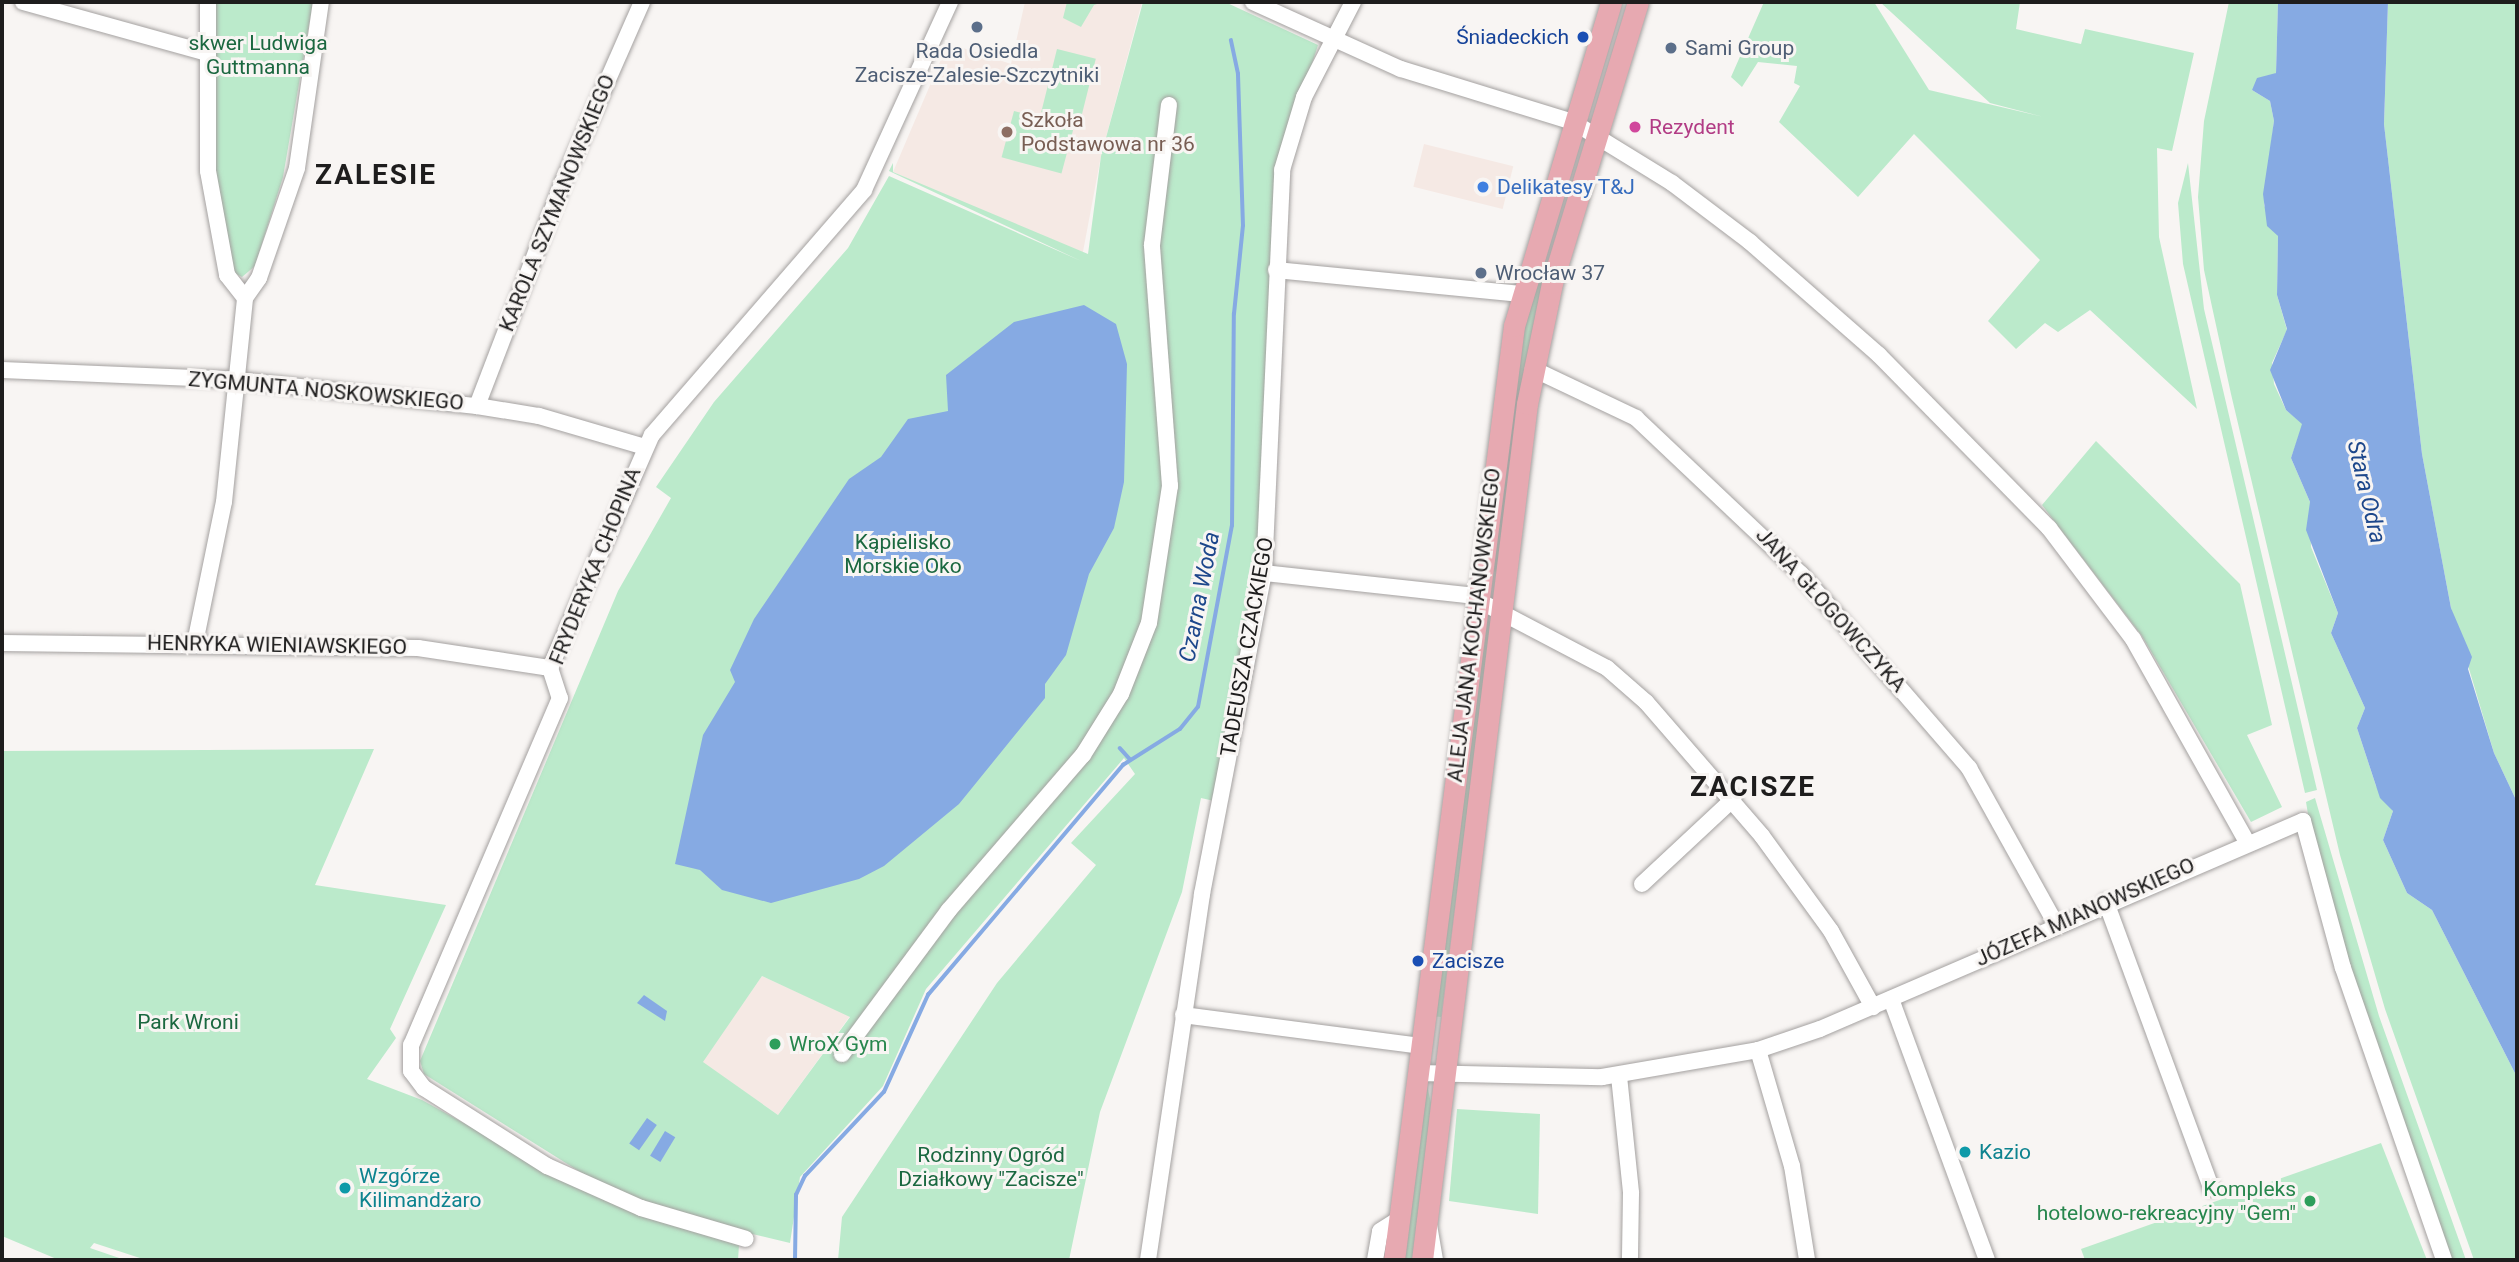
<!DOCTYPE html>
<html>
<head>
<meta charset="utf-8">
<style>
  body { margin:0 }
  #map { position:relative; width:2519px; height:1262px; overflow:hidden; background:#f8f5f3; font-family:Roboto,sans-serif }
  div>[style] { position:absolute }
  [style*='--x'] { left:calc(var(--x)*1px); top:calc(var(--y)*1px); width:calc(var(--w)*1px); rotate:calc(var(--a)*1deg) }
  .built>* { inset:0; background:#f5e9e4; transform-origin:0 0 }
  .green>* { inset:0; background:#bbeacb; transform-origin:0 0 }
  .water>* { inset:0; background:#86aae3; transform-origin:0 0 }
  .stream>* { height:3.5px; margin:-1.75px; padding:0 1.75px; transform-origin:1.75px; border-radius:1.75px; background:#86aae3 }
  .roads { filter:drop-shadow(0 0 2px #a4a1a0) drop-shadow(0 0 2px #a4a1a0) }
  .minor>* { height:16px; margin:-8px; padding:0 8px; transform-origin:8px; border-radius:8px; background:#fff }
  .major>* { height:21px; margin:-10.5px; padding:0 10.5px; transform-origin:10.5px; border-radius:10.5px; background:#e7a9b1 }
  .dots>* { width:19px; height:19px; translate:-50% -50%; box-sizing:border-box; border:4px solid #f8f5f3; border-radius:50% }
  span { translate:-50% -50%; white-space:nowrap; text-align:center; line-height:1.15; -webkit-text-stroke:6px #f8f5f3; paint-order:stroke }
  .transit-label { font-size:21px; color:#164399 }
  .right { translate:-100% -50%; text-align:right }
  .left { translate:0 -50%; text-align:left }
  .park-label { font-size:21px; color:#1b6840 }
  .service-label { font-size:21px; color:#4e5e75 }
  .education-label { font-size:21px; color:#785e54 }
  .hotel-label { font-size:21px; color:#b23c85 }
  .shop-label { font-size:21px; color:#366cbe }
  .street-label { font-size:21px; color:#1e1d1d }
  .leisure-label { font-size:21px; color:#27864d }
  .culture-label { font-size:21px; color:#0d838f }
  .water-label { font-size:23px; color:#1d478b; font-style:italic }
  .district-label { font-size:28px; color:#1e1d1d; font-weight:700; letter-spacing:2px }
  .frame { position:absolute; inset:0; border:4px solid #1e1d1d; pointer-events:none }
</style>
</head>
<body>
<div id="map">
  <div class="built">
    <div style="clip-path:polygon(1025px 2px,1142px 2px,1101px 156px,1082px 257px,893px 172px,948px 43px,1011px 64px)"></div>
    <div style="left:1424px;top:144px;width:92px;height:44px;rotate:14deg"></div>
    <div style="clip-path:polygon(762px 976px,850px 1016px,778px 1115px,702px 1062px)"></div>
  </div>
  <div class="green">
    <div style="clip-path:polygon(214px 2px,313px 2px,283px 177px,255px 266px,242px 277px,233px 272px,214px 170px)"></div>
    <div style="clip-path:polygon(1067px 2px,1103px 2px,1094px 5px,1081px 27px,1063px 18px)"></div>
    <div style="clip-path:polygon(evenodd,1143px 2px,1225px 2px,1318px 45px,1275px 181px,1257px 578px,1214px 801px,1201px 798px,1182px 892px,1100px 1112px,1069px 1260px,838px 1260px,842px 1217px,997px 983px,1096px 865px,1071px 843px,1135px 774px,1124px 758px,926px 989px,883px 1086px,800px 1177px,790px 1243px,702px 1222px,601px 1185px,424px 1074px,420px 1061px,618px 591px,671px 498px,656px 487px,714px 402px,848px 248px,889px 176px,1081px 261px,889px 171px,893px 163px,893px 172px,1088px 254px,1101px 156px,1143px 2px,762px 976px,850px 1017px,778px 1115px,703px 1062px,762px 976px)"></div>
    <div style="clip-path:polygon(1764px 2px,1874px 2px,1929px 90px,2044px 117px,1990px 103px,1880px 2px,2020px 2px,2016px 29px,2081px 44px,2085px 29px,2194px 53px,2172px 151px,2157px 148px,2159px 237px,2197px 409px,2090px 310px,2058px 332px,2045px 323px,2016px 349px,1988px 321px,2040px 260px,1914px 134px,1858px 197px,1779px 122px,1800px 86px,1794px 83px,1797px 66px,1758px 62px,1742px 87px,1731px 77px)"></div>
    <div style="clip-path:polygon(2229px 2px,2278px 2px,2276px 73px,2252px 90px,2270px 101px,2274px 121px,2264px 205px,2278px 236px,2277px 295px,2287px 330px,2272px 363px,2274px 384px,2286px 410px,2303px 424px,2291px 458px,2310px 502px,2311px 547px,2338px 613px,2331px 633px,2365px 708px,2357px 728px,2376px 786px,2393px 811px,2383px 840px,2407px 893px,2432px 910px,2517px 1077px,2517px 1260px,2474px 1260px,2385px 1009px,2340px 855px,2231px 394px,2204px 270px,2198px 197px,2204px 121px)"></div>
    <div style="clip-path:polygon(2388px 2px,2517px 2px,2517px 802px,2494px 753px,2451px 608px,2422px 454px,2384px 124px)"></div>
    <div style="left:1057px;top:49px;width:40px;height:65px;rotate:14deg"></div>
    <div style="left:1014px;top:111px;width:62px;height:48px;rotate:15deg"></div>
    <div style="clip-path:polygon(2188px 163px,2204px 309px,2317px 790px,2305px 793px,2183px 264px,2178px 203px)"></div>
    <div style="clip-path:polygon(1546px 254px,1498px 572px,1488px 570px,1518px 346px)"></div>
    <div style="clip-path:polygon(2096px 441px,2240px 584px,2272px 725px,2247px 735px,2282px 807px,2251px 822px,2142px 636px,2042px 505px)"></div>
    <div style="clip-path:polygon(1487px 617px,1491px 623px,1441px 1017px,1432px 1016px)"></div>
    <div style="clip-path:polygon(374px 749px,315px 885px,446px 905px,390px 1029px,396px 1038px,367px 1079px,422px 1100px,589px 1192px,739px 1245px,738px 1260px,146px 1260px,94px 1243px,90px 1248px,125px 1260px,59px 1260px,2px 1236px,2px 751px)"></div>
    <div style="clip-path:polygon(2315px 798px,2379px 1016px,2466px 1260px,2452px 1260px,2345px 953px,2309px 820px,2306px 802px)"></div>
    <div style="clip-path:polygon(1426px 1081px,1431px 1103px,1416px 1260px,1401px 1260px)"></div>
    <div style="clip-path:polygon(1457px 1109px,1540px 1114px,1538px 1214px,1449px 1201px)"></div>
    <div style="clip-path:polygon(2381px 1143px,2427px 1260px,2085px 1260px,2081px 1249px)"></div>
  </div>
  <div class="water">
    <div style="clip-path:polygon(2278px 2px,2388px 2px,2384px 124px,2422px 454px,2451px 608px,2472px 657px,2468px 669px,2494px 753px,2517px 802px,2517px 1077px,2432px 910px,2407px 893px,2383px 840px,2393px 811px,2380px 798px,2357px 728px,2365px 708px,2331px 633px,2338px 613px,2306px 530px,2310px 502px,2291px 458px,2302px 424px,2286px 410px,2270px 370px,2287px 329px,2277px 295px,2278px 236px,2267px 226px,2263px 194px,2274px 121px,2270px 101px,2252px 90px,2257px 78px,2276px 73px)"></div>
    <div style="clip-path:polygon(1084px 305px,1116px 324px,1127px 364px,1124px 482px,1114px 528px,1089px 574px,1066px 655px,1045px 684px,1045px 698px,959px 804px,884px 866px,859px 879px,771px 903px,722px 890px,700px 870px,675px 864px,703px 735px,735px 682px,730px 670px,754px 619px,849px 479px,881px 457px,908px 419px,948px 411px,946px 375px,1014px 322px)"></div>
    <div style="clip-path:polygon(644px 995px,667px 1011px,665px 1021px,637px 1003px)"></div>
    <div style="left:647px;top:1118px;width:12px;height:31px;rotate:35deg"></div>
    <div style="left:665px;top:1131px;width:12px;height:29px;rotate:31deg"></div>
  </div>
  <div class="stream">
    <div style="--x:1120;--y:748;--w:15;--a:48"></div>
    <div style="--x:795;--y:1260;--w:65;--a:-89.1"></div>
    <div style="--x:796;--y:1195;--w:21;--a:-65"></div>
    <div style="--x:805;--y:1176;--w:115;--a:-46.8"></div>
    <div style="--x:884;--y:1092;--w:107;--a:-65.6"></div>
    <div style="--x:928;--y:995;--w:302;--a:-49.7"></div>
    <div style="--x:1123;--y:765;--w:67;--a:-32.3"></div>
    <div style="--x:1180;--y:729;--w:28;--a:-51"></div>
    <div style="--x:1198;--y:707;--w:184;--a:-79.4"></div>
    <div style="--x:1232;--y:526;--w:212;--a:-89.5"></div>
    <div style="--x:1234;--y:314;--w:88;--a:-84.2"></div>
    <div style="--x:1243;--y:226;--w:152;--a:-91.9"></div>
    <div style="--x:1238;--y:74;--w:34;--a:-102"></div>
  </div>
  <div class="roads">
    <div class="minor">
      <div style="--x:23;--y:2;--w:187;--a:15.5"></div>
      <div style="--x:208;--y:2;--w:169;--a:90"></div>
      <div style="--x:208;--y:171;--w:106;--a:79.6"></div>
      <div style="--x:227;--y:275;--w:29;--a:52"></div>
      <div style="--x:1253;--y:2;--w:162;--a:24.4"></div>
      <div style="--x:1401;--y:69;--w:180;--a:17.1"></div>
      <div style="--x:1573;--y:122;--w:116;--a:31.6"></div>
      <div style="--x:1672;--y:183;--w:98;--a:37.1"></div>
      <div style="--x:1750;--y:242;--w:171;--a:41.2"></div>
      <div style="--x:1879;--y:355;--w:243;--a:45.5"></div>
      <div style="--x:2049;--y:528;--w:139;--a:52.9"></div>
      <div style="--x:2133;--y:639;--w:233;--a:60.7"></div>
      <div style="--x:1276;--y:270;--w:246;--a:5.6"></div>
      <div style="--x:1533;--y:369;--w:114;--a:25.4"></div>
      <div style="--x:1636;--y:418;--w:227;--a:43.4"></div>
      <div style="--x:1801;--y:574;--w:257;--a:49.1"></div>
      <div style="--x:1969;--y:768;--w:179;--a:60.9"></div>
      <div style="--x:2;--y:370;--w:234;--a:2.4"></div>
      <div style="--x:236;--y:380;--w:242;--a:6.2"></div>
      <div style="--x:477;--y:406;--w:63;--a:9.2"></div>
      <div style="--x:539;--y:416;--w:110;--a:16.3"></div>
      <div style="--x:477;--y:406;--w:240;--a:-69"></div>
      <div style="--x:563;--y:182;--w:197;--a:-66.3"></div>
      <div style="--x:1264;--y:573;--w:205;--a:6.2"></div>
      <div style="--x:1468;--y:595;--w:157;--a:27.7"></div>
      <div style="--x:1607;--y:668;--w:52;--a:41.1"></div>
      <div style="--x:1646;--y:702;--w:177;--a:49.1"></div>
      <div style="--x:1762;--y:836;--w:117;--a:54"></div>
      <div style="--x:1831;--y:931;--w:87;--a:61.1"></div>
      <div style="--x:2;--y:643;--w:416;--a:0.7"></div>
      <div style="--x:418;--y:648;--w:134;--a:8.6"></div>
      <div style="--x:195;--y:643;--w:144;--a:-78.4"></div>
      <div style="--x:224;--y:502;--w:205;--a:-84.1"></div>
      <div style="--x:245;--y:298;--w:24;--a:-55"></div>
      <div style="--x:259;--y:278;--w:116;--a:-70.9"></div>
      <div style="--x:297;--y:168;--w:168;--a:-81.8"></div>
      <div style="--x:550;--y:668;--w:32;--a:72"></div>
      <div style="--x:560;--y:698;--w:378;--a:113.2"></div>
      <div style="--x:411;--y:1045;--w:26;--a:90"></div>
      <div style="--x:411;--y:1071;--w:21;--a:53"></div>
      <div style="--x:424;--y:1088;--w:146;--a:32.4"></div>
      <div style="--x:547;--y:1166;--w:103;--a:24.1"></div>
      <div style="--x:641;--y:1208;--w:109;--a:16.4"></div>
      <div style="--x:550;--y:668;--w:254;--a:-66.4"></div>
      <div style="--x:652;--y:435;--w:324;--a:-49.1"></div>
      <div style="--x:864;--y:190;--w:207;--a:-65.4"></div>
      <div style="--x:1642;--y:884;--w:125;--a:-43"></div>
      <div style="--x:2106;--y:902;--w:305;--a:69.8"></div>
      <div style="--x:1891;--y:999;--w:278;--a:69.8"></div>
      <div style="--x:1183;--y:1015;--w:241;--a:7.4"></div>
      <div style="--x:1758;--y:1050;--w:121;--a:73.7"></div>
      <div style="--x:1792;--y:1166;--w:95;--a:80.9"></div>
      <div style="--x:842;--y:1054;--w:179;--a:-53.4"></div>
      <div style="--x:949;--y:910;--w:205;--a:-49.2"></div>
      <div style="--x:1083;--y:755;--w:72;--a:-58.1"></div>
      <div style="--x:1121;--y:694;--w:76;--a:-68.5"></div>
      <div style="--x:1149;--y:623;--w:139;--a:-81.3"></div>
      <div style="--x:1170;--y:486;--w:242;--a:-94.3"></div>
      <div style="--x:1152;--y:245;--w:141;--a:-83.1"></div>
      <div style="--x:1419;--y:1073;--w:183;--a:1.3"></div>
      <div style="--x:1602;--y:1077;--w:158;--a:-9.8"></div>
      <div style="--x:1758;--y:1050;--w:65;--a:-18.7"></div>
      <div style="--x:1820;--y:1029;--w:526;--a:-23.3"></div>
      <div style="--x:2303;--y:821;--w:152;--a:74.8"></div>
      <div style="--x:2343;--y:968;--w:309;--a:70.9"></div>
      <div style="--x:1619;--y:1076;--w:118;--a:84.1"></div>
      <div style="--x:1631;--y:1193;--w:67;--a:90.9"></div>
      <div style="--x:1428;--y:1219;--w:42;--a:80.3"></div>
      <div style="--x:1148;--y:1260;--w:370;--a:-81.6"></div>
      <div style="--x:1202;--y:894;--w:327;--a:-79.1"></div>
      <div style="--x:1264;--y:573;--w:403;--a:-87.4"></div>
      <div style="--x:1282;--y:170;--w:76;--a:-73.2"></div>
      <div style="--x:1304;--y:97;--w:107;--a:-62.7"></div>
      <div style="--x:1375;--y:1260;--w:29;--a:-80"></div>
      <div style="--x:1380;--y:1231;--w:22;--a:-32"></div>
    </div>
    <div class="major">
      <div style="--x:1394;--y:1260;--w:942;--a:-82.68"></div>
      <div style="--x:1514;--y:326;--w:338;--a:-73.3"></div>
      <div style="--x:1422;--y:1260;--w:862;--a:-83.01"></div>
      <div style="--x:1527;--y:404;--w:124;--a:-78.3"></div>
      <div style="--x:1552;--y:283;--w:294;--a:-73"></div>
    </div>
  </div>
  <div class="dots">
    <div style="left:977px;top:27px;background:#5c6f8a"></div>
    <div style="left:1583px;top:37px;background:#1a4fb4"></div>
    <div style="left:1671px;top:48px;background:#5c6f8a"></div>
    <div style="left:1635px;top:127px;background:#d1479c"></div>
    <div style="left:1007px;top:132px;background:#8d6e63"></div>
    <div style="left:1483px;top:187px;background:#3f7fe0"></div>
    <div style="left:1481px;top:273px;background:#5c6f8a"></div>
    <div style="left:1418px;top:961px;background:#1a4fb4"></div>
    <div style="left:775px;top:1044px;background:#2e9e5b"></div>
    <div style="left:1965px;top:1152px;background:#0f9aa8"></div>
    <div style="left:345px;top:1188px;background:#0f9aa8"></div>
    <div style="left:2310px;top:1201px;background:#2e9e5b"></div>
  </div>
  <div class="transit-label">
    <span class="right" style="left:1569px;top:37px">Śniadeckich</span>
    <span class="left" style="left:1432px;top:961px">Zacisze</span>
  </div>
  <div class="park-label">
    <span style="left:258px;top:55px">skwer Ludwiga<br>Guttmanna</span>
    <span style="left:903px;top:554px">Kąpielisko<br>Morskie Oko</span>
    <span style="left:188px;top:1022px">Park Wroni</span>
    <span style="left:991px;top:1167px">Rodzinny Ogród<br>Działkowy "Zacisze"</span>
  </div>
  <div class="service-label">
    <span class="left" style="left:1685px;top:48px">Sami Group</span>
    <span style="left:977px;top:63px">Rada Osiedla<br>Zacisze-Zalesie-Szczytniki</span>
    <span class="left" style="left:1495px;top:273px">Wrocław 37</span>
  </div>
  <div class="education-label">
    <span class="left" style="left:1021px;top:132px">Szkoła<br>Podstawowa nr 36</span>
  </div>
  <div class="hotel-label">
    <span class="left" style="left:1649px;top:127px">Rezydent</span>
  </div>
  <div class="shop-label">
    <span class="left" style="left:1497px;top:187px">Delikatesy T&amp;J</span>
  </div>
  <div class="street-label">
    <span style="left:557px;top:203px;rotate:-68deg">KAROLA SZYMANOWSKIEGO</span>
    <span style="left:326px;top:391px;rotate:5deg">ZYGMUNTA NOSKOWSKIEGO</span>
    <span style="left:595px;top:566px;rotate:-68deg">FRYDERYKA CHOPINA</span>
    <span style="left:1831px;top:610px;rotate:48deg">JANA GŁOGOWCZYKA</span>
    <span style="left:1474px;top:625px;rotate:-83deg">ALEJA JANA KOCHANOWSKIEGO</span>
    <span style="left:277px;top:645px;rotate:1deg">HENRYKA WIENIAWSKIEGO</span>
    <span style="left:1247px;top:647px;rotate:-80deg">TADEUSZA CZACKIEGO</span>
    <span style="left:2085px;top:912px;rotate:-24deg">JÓZEFA MIANOWSKIEGO</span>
  </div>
  <div class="leisure-label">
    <span class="left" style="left:789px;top:1044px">WroX Gym</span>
    <span class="right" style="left:2296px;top:1201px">Kompleks<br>hotelowo-rekreacyjny "Gem"</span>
  </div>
  <div class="culture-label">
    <span class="left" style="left:1979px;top:1152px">Kazio</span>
    <span class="left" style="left:359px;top:1188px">Wzgórze<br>Kilimandżaro</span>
  </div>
  <div class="water-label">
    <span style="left:2366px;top:492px;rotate:77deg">Stara Odra</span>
    <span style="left:1200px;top:597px;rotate:-79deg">Czarna Woda</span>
  </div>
  <div class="district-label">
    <span style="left:376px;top:175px">ZALESIE</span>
    <span style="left:1753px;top:787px">ZACISZE</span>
  </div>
  <div class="frame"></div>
</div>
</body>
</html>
